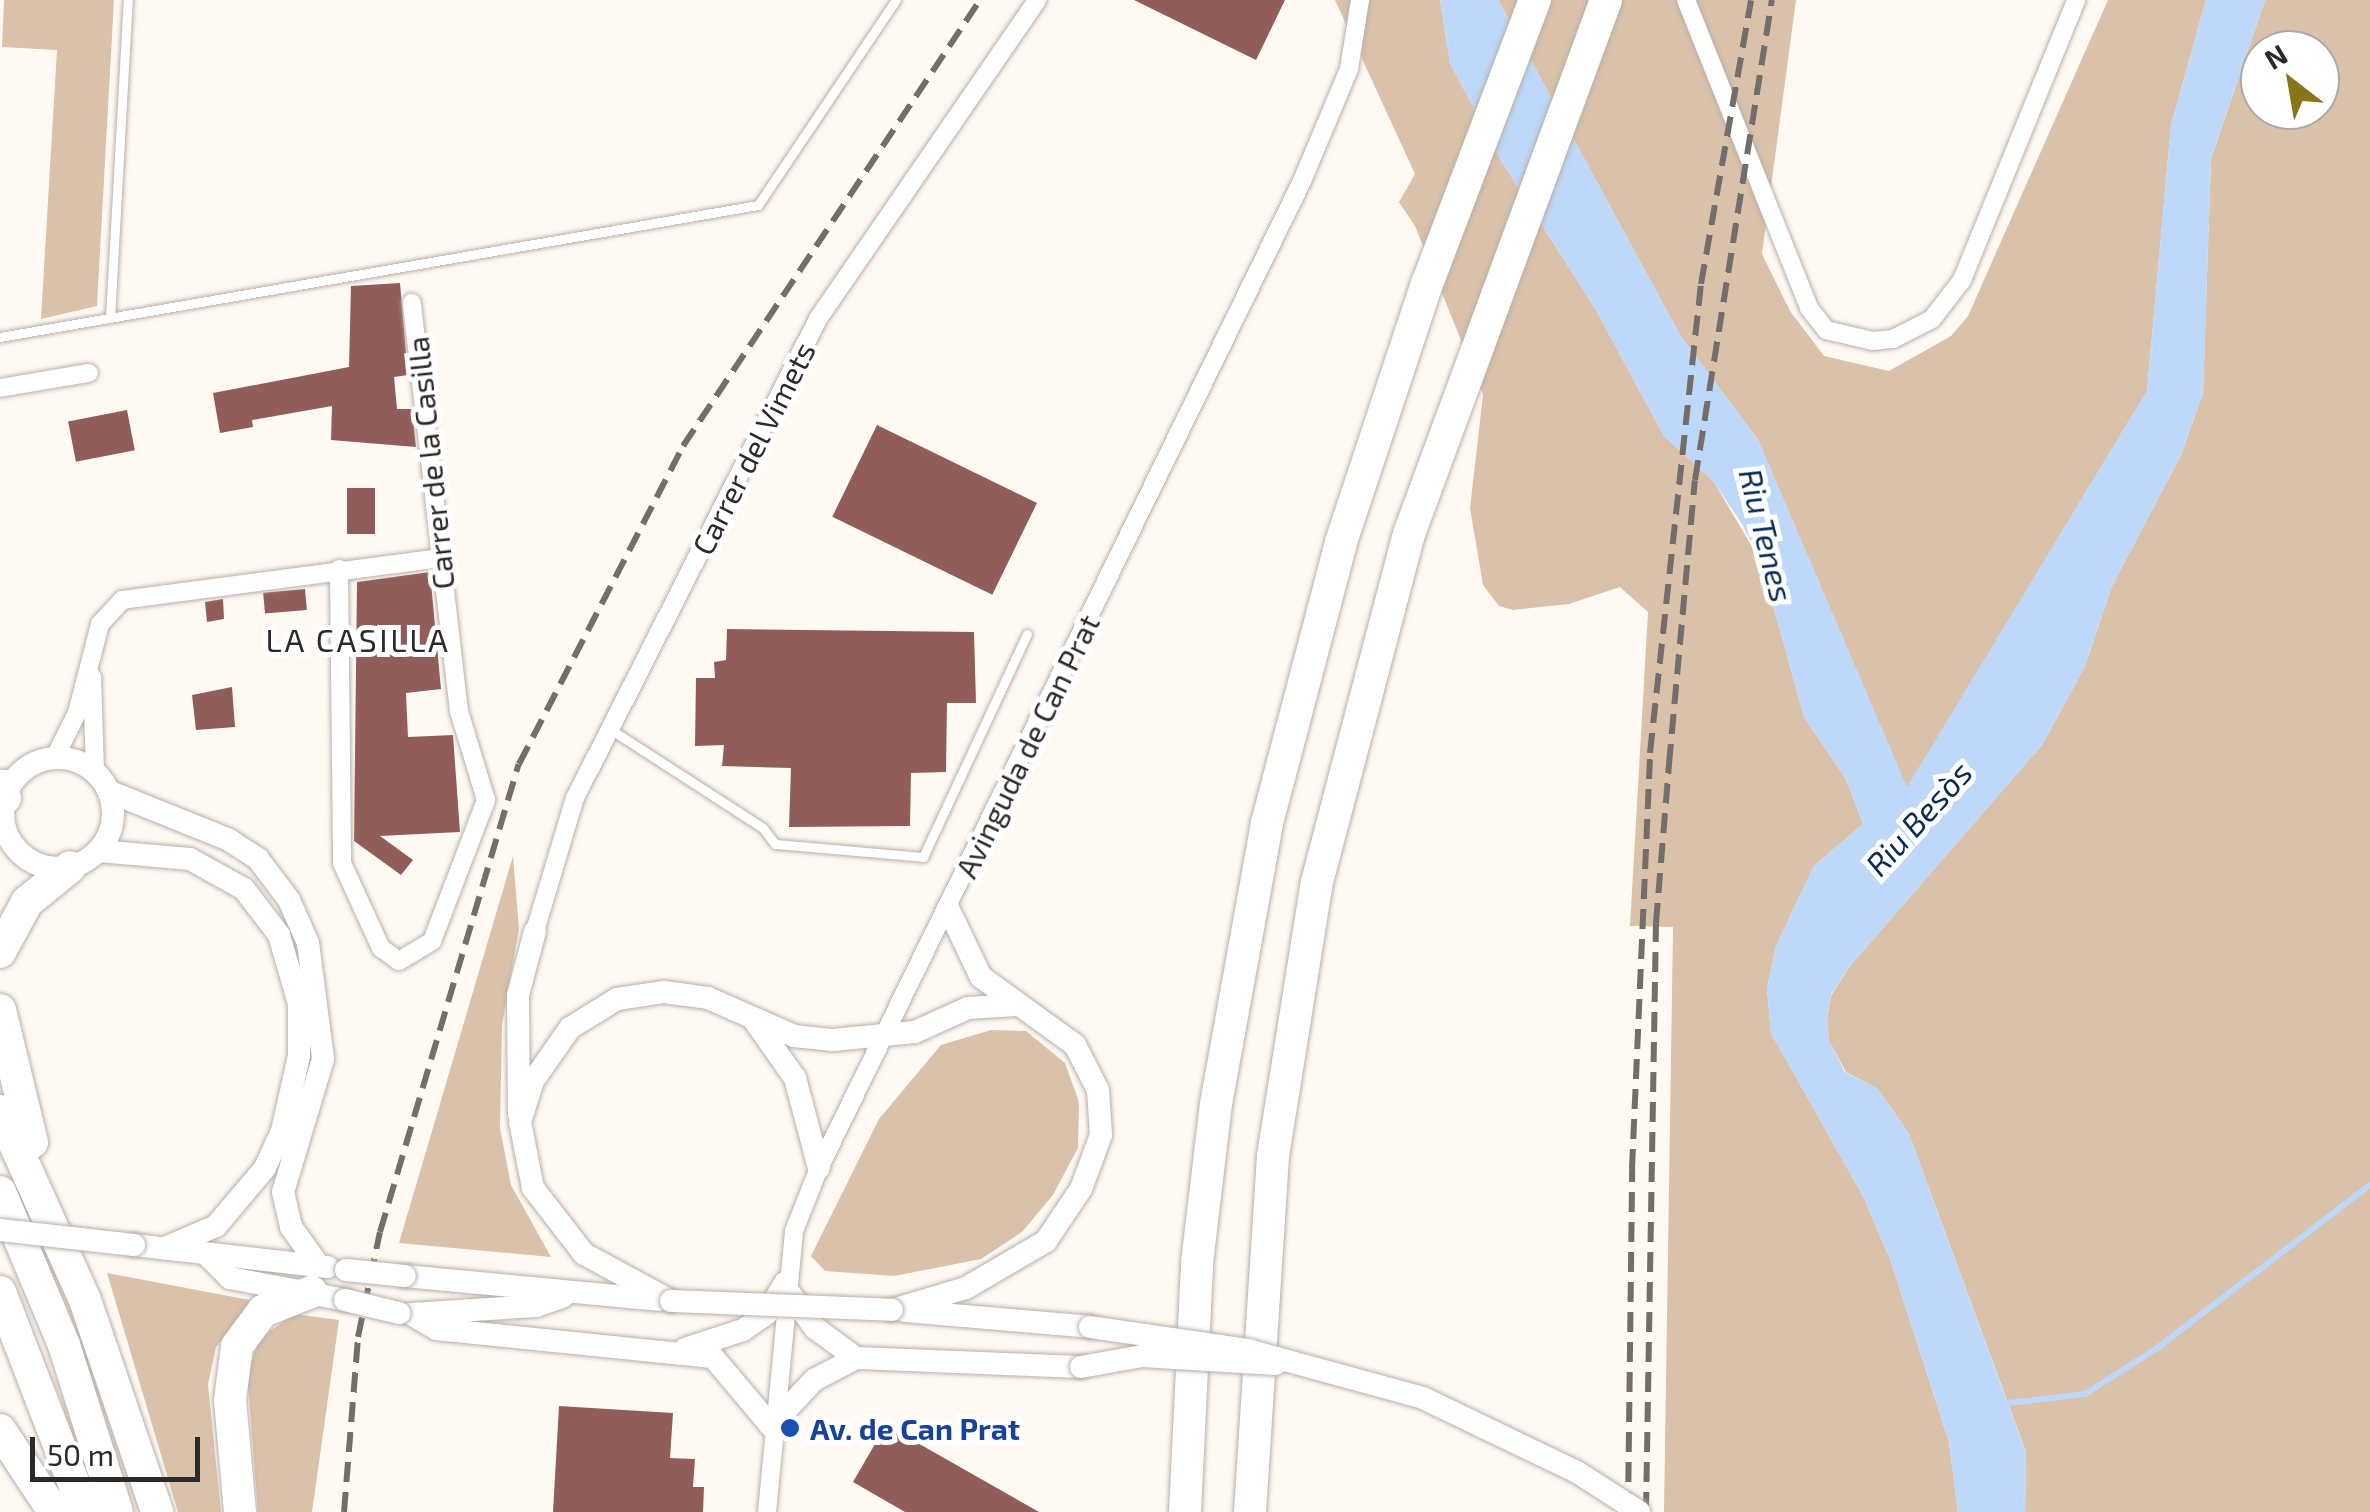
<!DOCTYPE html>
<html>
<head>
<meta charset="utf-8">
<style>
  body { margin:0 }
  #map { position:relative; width:2370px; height:1512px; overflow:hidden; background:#fff9f4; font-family:"Exo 2",sans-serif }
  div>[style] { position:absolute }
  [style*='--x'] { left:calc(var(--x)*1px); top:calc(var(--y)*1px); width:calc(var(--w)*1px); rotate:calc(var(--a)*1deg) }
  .green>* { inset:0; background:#dac1aa }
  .water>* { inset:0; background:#bdd8f9 }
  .stream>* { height:6px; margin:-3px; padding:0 3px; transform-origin:3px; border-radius:3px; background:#bdd8f9 }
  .building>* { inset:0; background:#915d5a; transform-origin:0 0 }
  .roads { filter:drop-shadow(0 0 2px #b8afa7) drop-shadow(0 0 2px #b8afa7) }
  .service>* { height:9px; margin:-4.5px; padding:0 4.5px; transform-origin:4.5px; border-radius:4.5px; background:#fff }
  .minor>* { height:18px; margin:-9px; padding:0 9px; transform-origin:9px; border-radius:9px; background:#fff }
  .tertiary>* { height:22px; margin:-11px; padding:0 11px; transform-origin:11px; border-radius:11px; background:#fff }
  .tertiary>.ring { margin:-11px; padding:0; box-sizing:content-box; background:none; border:22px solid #fff; border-radius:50% }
  .motorway>* { height:32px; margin:-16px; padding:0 16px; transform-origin:16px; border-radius:16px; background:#fff }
  .rail>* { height:6px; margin-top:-3px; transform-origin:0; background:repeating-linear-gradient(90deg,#736e6b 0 20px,transparent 0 30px) }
  .bridges { filter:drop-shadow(0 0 2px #b8afa7) drop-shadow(0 0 2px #b8afa7) }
  .tertiary-bridge>* { height:22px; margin:-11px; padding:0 11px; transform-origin:11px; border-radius:11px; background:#fff }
  .dots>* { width:28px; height:28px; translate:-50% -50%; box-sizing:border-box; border:5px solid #fff; border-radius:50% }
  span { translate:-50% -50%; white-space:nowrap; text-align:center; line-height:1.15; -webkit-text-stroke:10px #fff; paint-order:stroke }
  .street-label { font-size:30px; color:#2d2926 }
  .transit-label { font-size:30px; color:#164399; font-weight:700 }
  .left { translate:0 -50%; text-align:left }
  .water-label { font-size:32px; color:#092b51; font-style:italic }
  .neighbourhood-label { font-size:32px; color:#2d2926; letter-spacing:2.5px }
  .north { position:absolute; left:2240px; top:30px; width:100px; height:100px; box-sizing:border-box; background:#fff; border:2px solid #aba9a8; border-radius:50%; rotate:329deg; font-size:28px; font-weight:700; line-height:40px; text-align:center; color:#2d2926 }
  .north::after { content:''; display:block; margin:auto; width:35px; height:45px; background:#887518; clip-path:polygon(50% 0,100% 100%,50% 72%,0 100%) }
  .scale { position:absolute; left:30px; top:1437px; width:170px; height:45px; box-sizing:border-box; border:5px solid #2d2926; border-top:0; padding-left:12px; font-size:30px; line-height:35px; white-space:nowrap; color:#2d2926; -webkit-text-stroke:8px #fff; paint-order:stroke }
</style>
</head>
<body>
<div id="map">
  <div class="green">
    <div style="clip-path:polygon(4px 0,114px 0,97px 306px,41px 319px,57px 50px,2px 47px)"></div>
    <div style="clip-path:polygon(1335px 0,1440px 0,1450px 63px,1502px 162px,1596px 310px,1664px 436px,1714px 482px,1761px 562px,1804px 717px,1846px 779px,1863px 824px,1814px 866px,1776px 946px,1767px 989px,1771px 1033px,1863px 1196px,1890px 1259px,1949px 1442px,1958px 1512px,1664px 1512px,1673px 927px,1630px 926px,1648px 612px,1620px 587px,1569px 604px,1513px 610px,1499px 606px,1483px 585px,1470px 508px,1483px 395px,1415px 226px,1399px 202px,1415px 174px)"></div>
    <div style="clip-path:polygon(1498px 0,1796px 0,1762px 254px,1790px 311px,1824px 356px,1889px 371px,1951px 336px,1968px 316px,2108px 0,2206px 0,2171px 125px,2147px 391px,1907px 788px,1758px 440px,1680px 335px)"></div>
    <div style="clip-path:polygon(evenodd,2265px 0,2370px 0,2370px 1512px,2025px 1512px,2026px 1452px,1909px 1134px,1878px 1089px,1846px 1072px,1829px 1041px,1827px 1019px,1831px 996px,1850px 966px,2042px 745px,2085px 666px,2112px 586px,2181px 455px,2203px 393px,2211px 159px,2265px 0,2260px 50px,2320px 50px,2320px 110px,2260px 110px,2260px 50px)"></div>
    <div style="clip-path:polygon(513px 856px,519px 929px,502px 1025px,500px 1128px,511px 1185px,551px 1257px,399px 1243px)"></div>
    <div style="clip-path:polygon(991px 1030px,1026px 1031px,1065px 1063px,1079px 1102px,1078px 1148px,1053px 1195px,1022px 1232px,981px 1259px,894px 1276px,825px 1271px,811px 1256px,879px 1119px,941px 1045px)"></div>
    <div style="clip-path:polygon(107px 1273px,255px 1301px,216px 1347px,208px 1385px,221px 1512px,178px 1512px)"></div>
    <div style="clip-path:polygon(294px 1314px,339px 1320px,312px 1512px,258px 1512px,247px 1373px,260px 1338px)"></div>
  </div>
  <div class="water">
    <div style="clip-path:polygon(1440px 0,1498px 0,1680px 335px,1758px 440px,1907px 787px,2147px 391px,2171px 125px,2206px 0,2265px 0,2211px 159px,2203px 393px,2181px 455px,2112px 586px,2085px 666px,2042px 745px,1850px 966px,1831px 995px,1827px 1019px,1829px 1041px,1845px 1072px,1878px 1089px,1909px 1134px,2026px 1453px,2025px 1512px,1958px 1512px,1949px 1442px,1890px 1259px,1863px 1196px,1771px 1033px,1767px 989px,1776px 946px,1814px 866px,1863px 824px,1846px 779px,1804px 717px,1761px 562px,1742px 524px,1714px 482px,1664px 436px,1596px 310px,1502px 162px,1450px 63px)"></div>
  </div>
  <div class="stream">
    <div style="--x:2000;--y:1404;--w:86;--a:-6.7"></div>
    <div style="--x:2085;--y:1394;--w:84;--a:-32.4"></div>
    <div style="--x:2156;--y:1349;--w:270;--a:-37.5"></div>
  </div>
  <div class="building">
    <div style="clip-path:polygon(1134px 0,1285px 0,1256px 60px)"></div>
    <div style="clip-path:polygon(400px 283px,408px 375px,394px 377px,397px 409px,412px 409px,416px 447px,331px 440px,332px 406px,252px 420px,253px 427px,220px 433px,213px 393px,349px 367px,351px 286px)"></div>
    <div style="left:127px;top:410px;width:41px;height:60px;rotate:79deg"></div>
    <div style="left:877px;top:425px;width:178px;height:102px;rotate:26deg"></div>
    <div style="left:347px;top:488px;width:28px;height:46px"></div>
    <div style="clip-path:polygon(430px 572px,441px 689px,406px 693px,408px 737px,453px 735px,460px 832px,380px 836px,413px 860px,401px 875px,354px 841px,357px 582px)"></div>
    <div style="left:305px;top:589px;width:21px;height:42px;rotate:85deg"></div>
    <div style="clip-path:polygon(223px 599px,224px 619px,207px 622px,205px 602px)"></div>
    <div style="clip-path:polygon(727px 629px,974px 632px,976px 703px,947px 703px,946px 772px,911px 773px,910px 826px,789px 827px,791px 768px,722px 766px,724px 745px,695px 746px,696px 678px,715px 678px,714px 662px,726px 660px)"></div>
    <div style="clip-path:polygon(232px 687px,235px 727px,196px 730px,192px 695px)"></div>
    <div style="clip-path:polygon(559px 1406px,673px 1413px,670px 1458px,695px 1459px,693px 1487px,704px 1487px,703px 1512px,553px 1512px)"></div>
    <div style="clip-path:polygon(886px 1425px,1039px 1512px,905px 1512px,853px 1482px)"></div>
  </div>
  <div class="roads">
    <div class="service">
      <div style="--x:110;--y:318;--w:319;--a:-86.8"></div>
      <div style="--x:0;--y:337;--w:769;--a:-9.88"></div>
      <div style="--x:758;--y:205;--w:247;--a:-56.1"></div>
      <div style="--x:610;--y:729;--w:182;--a:32.9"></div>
      <div style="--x:763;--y:828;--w:20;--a:53"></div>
      <div style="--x:775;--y:844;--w:149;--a:5"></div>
      <div style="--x:923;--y:857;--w:246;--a:-65"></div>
    </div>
    <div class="minor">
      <div style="--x:1686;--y:0;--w:332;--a:68.2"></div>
      <div style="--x:1809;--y:308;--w:28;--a:52"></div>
      <div style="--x:1826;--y:330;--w:48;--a:13.2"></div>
      <div style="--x:1873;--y:341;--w:20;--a:-6"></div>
      <div style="--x:1893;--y:339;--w:44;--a:-27.1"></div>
      <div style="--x:1932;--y:319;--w:49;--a:-52.4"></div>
      <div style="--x:1962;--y:280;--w:302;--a:-67.8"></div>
      <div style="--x:0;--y:388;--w:90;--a:-9.6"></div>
      <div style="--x:339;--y:569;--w:294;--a:89.4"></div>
      <div style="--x:342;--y:863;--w:94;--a:65.4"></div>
      <div style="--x:381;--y:948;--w:22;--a:36"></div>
      <div style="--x:399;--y:961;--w:39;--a:-31"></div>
      <div style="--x:432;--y:941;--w:151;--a:-69"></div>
      <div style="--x:486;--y:800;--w:93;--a:-106.9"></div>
      <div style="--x:459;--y:711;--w:411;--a:-96.6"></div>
      <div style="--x:92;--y:677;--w:96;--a:88.2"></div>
      <div style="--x:54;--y:759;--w:51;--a:-63.4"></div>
      <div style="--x:77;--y:713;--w:92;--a:-75.5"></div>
      <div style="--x:100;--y:624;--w:33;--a:-47"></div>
      <div style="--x:122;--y:600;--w:322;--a:-7.5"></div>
      <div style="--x:0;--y:779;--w:15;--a:0"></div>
      <div style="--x:535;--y:931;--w:139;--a:-73.3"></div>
      <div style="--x:575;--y:798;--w:537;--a:-63.1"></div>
      <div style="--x:818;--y:319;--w:387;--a:-55.5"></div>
      <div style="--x:767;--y:1512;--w:282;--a:-84.5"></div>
      <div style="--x:794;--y:1231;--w:68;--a:-68.4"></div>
      <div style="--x:819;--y:1168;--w:1099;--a:-63.92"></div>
      <div style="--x:1302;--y:181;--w:121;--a:-67.2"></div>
      <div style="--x:1349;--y:69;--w:70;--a:-80.9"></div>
    </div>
    <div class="tertiary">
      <div class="ring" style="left:3px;top:758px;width:88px;height:88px"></div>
      <div style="--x:108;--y:791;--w:131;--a:22"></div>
      <div style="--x:229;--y:840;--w:35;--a:33"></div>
      <div style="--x:258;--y:859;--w:51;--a:52.9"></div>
      <div style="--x:289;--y:900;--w:47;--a:66.2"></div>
      <div style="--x:308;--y:943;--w:117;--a:82.6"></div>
      <div style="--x:323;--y:1059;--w:139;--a:106.7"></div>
      <div style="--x:283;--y:1192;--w:36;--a:77"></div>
      <div style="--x:291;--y:1227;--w:48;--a:54.3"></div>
      <div style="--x:99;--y:851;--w:91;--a:5"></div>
      <div style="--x:190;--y:859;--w:62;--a:29.1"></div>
      <div style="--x:244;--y:889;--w:58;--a:52.7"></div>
      <div style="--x:279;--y:935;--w:72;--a:73.8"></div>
      <div style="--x:299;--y:1004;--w:52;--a:90"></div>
      <div style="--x:299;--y:1056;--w:77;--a:102.8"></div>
      <div style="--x:282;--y:1131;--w:41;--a:114.7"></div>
      <div style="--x:265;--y:1168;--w:76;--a:130.2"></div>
      <div style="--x:216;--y:1226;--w:56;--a:156.7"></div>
      <div style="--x:756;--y:1023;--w:67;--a:54.7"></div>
      <div style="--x:795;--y:1078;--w:93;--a:75.1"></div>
      <div style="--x:519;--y:1114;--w:119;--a:-90.5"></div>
      <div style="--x:518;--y:995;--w:66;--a:-75.1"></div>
      <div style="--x:134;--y:1245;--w:195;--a:6.5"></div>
      <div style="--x:207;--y:1255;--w:33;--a:45"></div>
      <div style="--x:230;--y:1278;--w:117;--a:10.8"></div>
      <div style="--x:405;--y:1276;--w:254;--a:5.4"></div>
      <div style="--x:791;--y:1295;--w:41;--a:54"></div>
      <div style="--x:815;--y:1328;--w:51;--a:36.2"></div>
      <div style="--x:671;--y:1301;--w:99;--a:-151.6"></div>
      <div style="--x:584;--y:1254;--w:83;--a:-127.7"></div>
      <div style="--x:533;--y:1188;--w:67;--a:-101.1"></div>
      <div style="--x:520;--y:1122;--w:43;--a:-72.4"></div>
      <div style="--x:533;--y:1081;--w:65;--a:-55.1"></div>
      <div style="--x:570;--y:1028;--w:55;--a:-31.7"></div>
      <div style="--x:617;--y:999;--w:48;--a:-8.5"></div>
      <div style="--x:664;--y:992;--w:44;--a:7.8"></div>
      <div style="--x:708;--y:998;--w:94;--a:23.8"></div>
      <div style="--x:794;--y:1036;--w:39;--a:6"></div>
      <div style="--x:833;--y:1040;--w:82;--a:-5.6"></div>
      <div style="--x:915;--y:1032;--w:58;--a:-24.4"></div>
      <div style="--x:968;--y:1008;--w:47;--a:-3.7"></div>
      <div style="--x:892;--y:1310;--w:77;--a:-16.6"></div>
      <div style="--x:966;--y:1288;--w:93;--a:-30.4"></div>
      <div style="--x:1046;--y:1241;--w:63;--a:-56.1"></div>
      <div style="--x:1081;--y:1189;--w:58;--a:-69.7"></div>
      <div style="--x:1101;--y:1135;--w:45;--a:-93.8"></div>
      <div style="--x:1098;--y:1090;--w:51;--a:-117.1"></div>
      <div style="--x:1075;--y:1045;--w:116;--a:-144.1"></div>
      <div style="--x:981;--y:977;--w:76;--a:-115.6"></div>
      <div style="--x:905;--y:1311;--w:186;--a:4.9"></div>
      <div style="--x:411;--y:1314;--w:29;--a:31"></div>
      <div style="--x:436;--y:1329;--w:278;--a:5.8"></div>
      <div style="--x:713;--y:1357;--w:90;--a:50"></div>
      <div style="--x:771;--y:1426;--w:63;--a:-46.9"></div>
      <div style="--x:814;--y:1380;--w:47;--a:-27.6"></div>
      <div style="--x:856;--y:1358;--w:225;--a:2.3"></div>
      <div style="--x:411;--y:1314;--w:125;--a:-3.7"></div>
      <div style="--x:536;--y:1306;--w:28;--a:-19"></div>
      <div style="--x:685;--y:1349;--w:61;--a:-18.1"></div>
      <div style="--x:743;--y:1330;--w:29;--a:-35"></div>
      <div style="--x:767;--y:1313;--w:35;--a:-59"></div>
    </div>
    <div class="motorway">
      <div style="--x:0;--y:803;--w:7;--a:-45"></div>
      <div style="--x:0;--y:952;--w:57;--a:-61.6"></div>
      <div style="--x:27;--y:902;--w:55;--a:-39.1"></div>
      <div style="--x:0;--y:1010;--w:136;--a:76.4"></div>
      <div style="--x:0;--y:1111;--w:207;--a:65.8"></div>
      <div style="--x:85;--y:1300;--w:224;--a:71.2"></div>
      <div style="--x:0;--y:1192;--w:166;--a:67.3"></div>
      <div style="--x:64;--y:1345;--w:175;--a:72.4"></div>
      <div style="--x:0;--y:1292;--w:236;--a:68.9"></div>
      <div style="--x:0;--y:1430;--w:98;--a:56.6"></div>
      <div style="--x:240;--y:1512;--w:112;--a:-95.1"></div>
      <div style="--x:230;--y:1400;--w:54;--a:-82.6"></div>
      <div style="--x:237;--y:1346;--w:44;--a:-53.4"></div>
      <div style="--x:263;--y:1311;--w:52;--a:-21.6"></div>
      <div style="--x:1185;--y:1512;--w:249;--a:-87.2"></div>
      <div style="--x:1197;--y:1263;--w:160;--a:-83.2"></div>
      <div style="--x:1216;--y:1104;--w:286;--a:-79.7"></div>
      <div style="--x:1267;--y:823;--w:291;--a:-75.2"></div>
      <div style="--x:1341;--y:542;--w:272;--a:-71.6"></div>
      <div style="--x:1427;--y:284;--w:304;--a:-69.2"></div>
      <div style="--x:1250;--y:1512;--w:357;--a:-86.3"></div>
      <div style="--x:1273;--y:1156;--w:278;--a:-80.9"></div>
      <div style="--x:1317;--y:882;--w:360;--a:-75.2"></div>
      <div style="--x:1409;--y:534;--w:569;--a:-69.75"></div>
    </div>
  </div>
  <div class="rail">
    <div style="--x:344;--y:1512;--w:176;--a:-85.4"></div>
    <div style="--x:358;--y:1337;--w:107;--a:-78.2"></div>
    <div style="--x:380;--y:1232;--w:488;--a:-73.5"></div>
    <div style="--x:519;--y:764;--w:358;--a:-62.7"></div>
    <div style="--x:683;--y:446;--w:536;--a:-56.34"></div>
    <div style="--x:1628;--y:1512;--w:343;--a:-89.3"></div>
    <div style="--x:1632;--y:1169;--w:416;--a:-87.5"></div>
    <div style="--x:1650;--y:753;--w:472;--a:-83.8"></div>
    <div style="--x:1701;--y:284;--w:288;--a:-80"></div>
    <div style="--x:1646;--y:1512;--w:589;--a:-89.03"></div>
    <div style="--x:1656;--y:923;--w:160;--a:-85.3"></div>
    <div style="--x:1669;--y:764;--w:285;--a:-84.8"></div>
    <div style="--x:1695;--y:480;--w:486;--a:-80.9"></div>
  </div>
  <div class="bridges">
    <div class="tertiary-bridge">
      <div style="--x:0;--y:1230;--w:135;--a:6.4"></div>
      <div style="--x:346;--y:1270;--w:59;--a:5.8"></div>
      <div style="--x:345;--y:1300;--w:56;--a:13.5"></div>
      <div style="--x:671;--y:1301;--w:221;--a:2.3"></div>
      <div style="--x:1090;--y:1327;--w:160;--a:8.3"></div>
      <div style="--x:1248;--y:1350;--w:181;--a:15.3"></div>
      <div style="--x:1423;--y:1398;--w:171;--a:25.7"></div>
      <div style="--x:1577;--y:1472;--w:74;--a:32.8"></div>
      <div style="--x:1081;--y:1367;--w:62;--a:-10.2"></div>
      <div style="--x:1142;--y:1356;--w:134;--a:3.4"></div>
    </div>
  </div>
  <div class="dots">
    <div style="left:790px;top:1428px;background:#1a4fb4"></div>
  </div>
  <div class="street-label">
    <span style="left:753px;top:448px;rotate:-63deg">Carrer del Vimets</span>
    <span style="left:430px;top:463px;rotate:-96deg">Carrer de la Casilla</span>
    <span style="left:1027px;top:746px;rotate:-64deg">Avinguda de Can Prat</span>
  </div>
  <div class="transit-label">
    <span class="left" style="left:810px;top:1428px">Av. de Can Prat</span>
  </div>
  <div class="water-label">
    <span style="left:1767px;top:535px;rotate:76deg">Riu Tenes</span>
    <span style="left:1918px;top:818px;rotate:-48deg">Riu Besòs</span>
  </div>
  <div class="neighbourhood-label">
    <span style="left:358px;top:639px">LA CASILLA</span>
  </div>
  <div class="north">N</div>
  <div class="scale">50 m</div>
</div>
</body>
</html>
